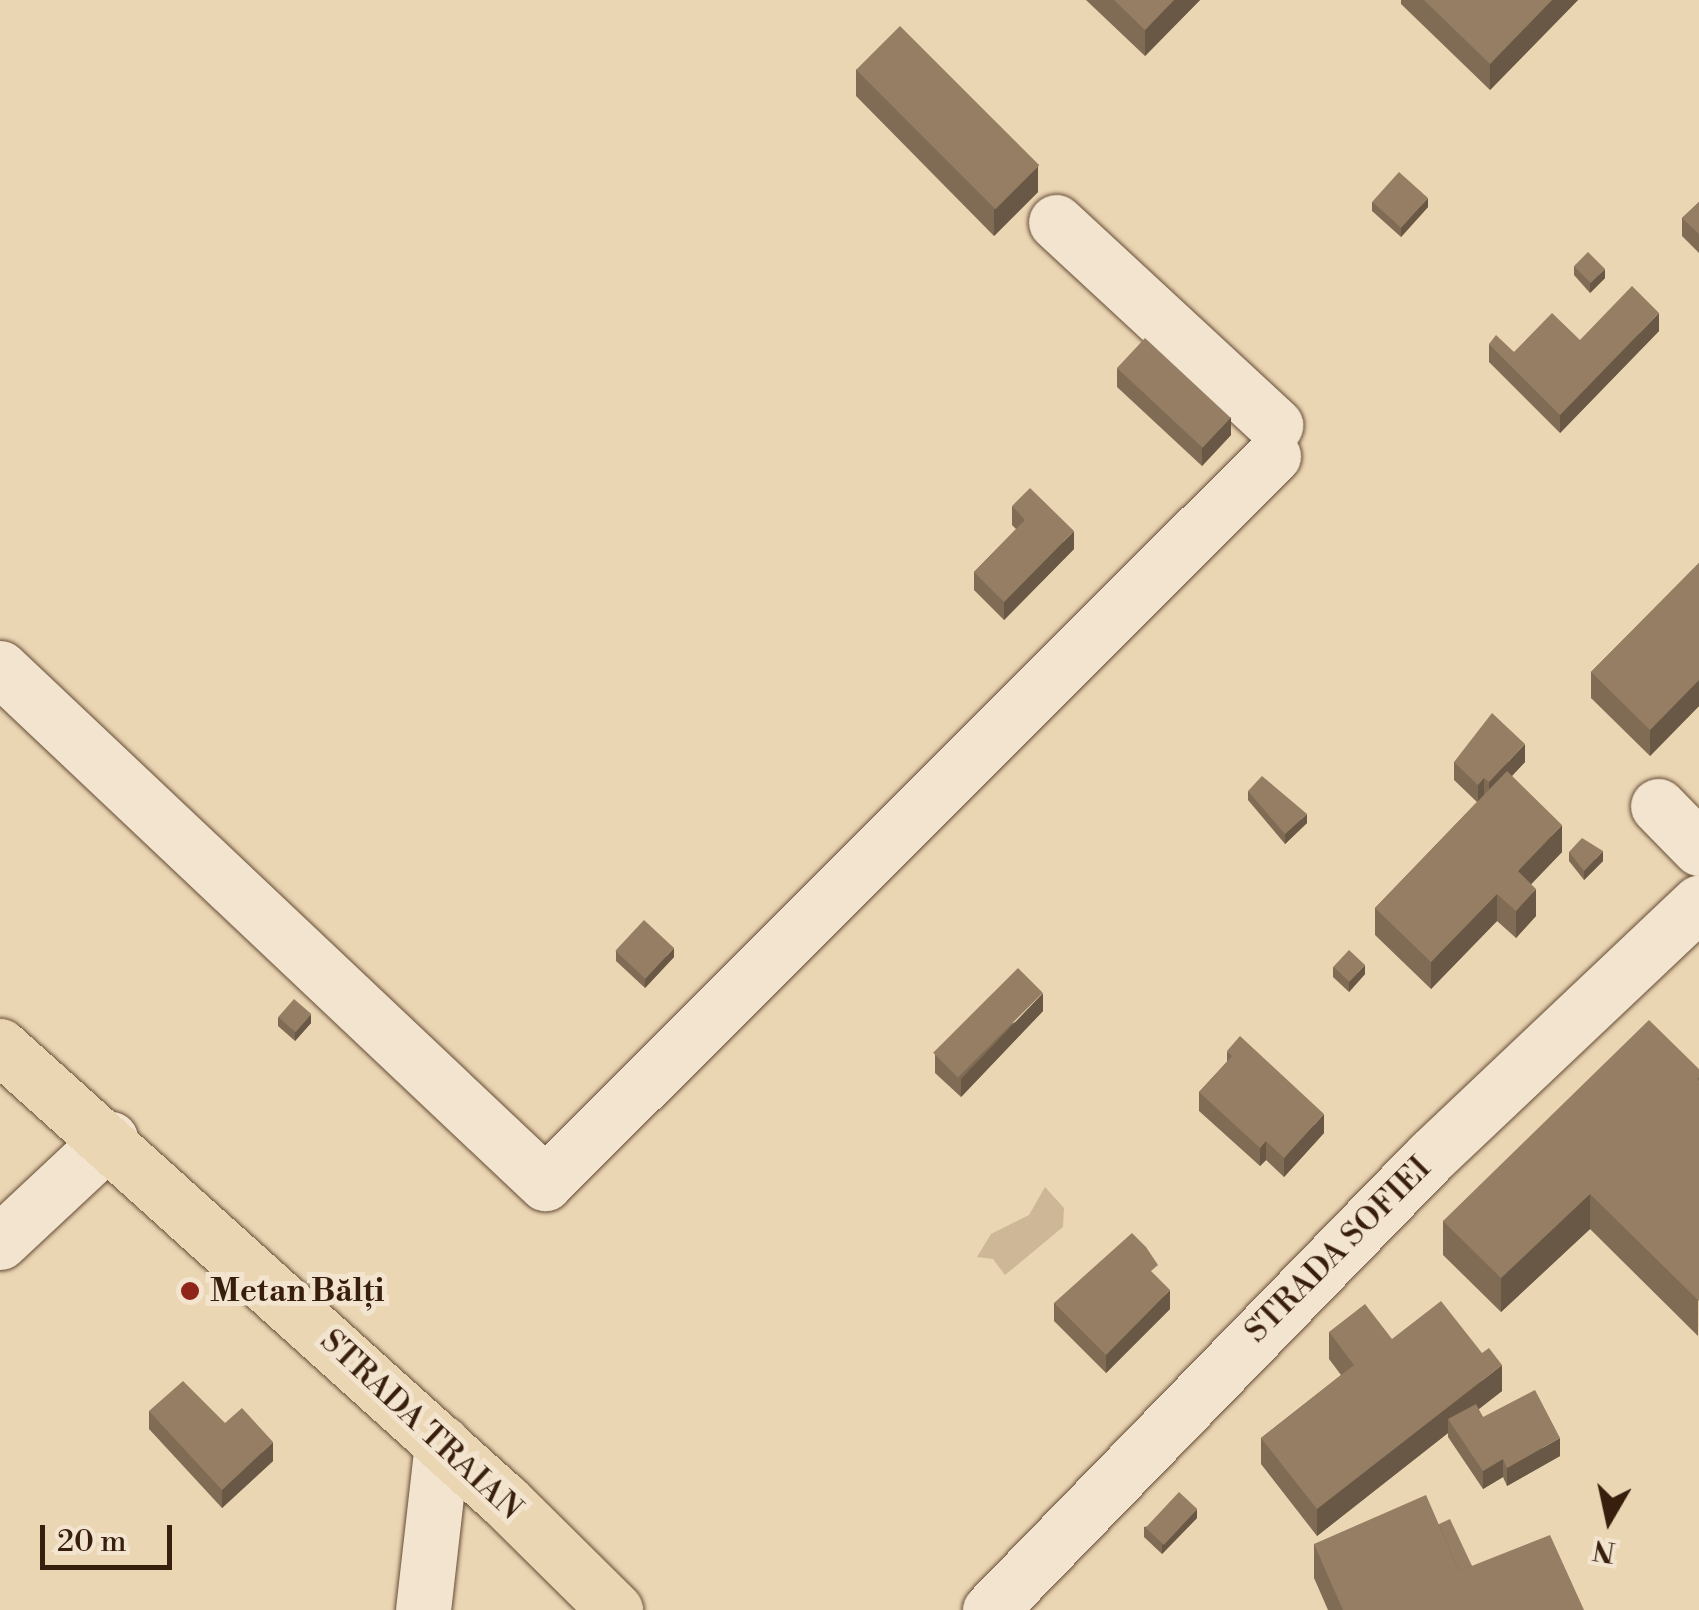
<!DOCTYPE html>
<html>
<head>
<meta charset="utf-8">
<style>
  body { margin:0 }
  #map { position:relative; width:1699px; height:1610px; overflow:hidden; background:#ebd6b4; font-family:"Libre Bodoni",serif }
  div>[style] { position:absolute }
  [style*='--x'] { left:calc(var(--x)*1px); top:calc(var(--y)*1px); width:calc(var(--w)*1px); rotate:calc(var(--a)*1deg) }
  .green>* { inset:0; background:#cdb797 }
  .roads { filter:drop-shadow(0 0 2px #654c36) drop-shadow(0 0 2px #654c36) }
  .minor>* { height:55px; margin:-27.5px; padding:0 27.5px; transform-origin:27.5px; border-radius:27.5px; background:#f2e4ce }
  .highway>* { height:55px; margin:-27.5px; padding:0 27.5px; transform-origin:27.5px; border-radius:27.5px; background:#ebd6b4 }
  .wall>* { inset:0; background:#806c55 }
  .shaded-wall>* { inset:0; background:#685845 }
  .building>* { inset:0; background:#957e63; transform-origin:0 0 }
  .dots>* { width:28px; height:28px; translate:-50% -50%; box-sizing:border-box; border:5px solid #f2e4ce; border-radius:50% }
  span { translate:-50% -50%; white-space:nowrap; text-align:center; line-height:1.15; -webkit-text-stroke:10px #f2e4ce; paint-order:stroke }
  .street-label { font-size:32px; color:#381e0c }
  .poi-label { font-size:32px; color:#381e0c; font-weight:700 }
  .left { translate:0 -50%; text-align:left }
  .north { position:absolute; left:1559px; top:1470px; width:100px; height:100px; -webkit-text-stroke:8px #f2e4ce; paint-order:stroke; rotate:189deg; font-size:28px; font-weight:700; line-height:40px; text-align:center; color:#381e0c }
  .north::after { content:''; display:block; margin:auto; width:35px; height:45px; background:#381e0c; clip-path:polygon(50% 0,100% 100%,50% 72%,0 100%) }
  .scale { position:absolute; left:40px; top:1525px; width:132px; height:45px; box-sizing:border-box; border:5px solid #381e0c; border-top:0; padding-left:12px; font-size:30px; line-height:35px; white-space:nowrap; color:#381e0c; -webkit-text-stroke:8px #f2e4ce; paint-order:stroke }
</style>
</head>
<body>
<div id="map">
  <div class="green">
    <div style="clip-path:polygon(1045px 1187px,1064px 1208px,1063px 1227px,1005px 1275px,993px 1259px,977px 1257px,991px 1234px,1029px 1215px)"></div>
  </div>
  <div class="roads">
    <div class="minor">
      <div style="--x:1056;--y:222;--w:299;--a:42.8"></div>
      <div style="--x:0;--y:668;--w:750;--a:43.38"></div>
      <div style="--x:545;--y:1183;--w:1029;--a:-44.96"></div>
      <div style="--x:1658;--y:806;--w:59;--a:45.7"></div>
      <div style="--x:0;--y:1242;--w:151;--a:-43.1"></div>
      <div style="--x:423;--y:1610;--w:168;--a:-83.5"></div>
      <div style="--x:990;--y:1610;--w:633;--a:-45.83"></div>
      <div style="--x:1431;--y:1156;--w:369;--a:-43.4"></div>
    </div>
    <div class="highway">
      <div style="--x:0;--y:1046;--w:680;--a:42.02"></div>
      <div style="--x:505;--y:1501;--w:155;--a:44.7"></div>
    </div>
  </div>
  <div class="wall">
    <div style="clip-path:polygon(1086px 0,1200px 0,1145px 56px)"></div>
    <div style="clip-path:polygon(1401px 0,1578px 0,1490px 90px,1401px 4px)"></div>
    <div style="clip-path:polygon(856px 69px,1038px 192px,994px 236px,856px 96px)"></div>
    <div style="clip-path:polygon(1372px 202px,1428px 207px,1401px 237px,1372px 211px)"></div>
    <div style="clip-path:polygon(1699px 202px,1699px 253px,1682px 236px,1682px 218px)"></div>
    <div style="clip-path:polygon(1574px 266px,1605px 278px,1590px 293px,1574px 275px)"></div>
    <div style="clip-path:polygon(1659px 331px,1560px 433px,1489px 362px,1489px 344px,1514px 352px,1580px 340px)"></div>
    <div style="clip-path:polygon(1117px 368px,1231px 435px,1202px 466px,1117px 387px)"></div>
    <div style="clip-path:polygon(1012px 506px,1074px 549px,1004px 620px,974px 590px,974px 572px,1016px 529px,1012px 525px)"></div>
    <div style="clip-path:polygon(1699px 563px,1699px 706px,1650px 756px,1591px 698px,1591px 672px)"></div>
    <div style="clip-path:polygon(1454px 762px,1525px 762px,1512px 776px,1562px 852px,1531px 884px,1536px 916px,1516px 938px,1497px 921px,1431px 989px,1375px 935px,1375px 908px,1477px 802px,1454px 780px)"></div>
    <div style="clip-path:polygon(1248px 791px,1307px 823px,1285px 844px,1248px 800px)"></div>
    <div style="clip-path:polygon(1569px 852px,1603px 861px,1584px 880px,1569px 861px)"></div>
    <div style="clip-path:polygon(616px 951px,674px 957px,645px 988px,616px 961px)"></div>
    <div style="clip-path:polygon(1333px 967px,1365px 974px,1349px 992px,1333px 977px)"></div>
    <div style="clip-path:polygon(1043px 1011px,961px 1097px,935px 1073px,935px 1054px)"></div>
    <div style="clip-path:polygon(278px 1017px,311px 1023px,295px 1041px,278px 1026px)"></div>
    <div style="clip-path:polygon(1227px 1051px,1324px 1133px,1284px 1177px,1266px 1160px,1260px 1166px,1199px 1111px,1199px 1092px,1227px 1062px)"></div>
    <div style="clip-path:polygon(1699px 1069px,1698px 1336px,1590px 1229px,1501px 1312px,1443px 1255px,1443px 1221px)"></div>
    <div style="clip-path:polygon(1158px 1278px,1170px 1309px,1106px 1373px,1054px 1321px,1054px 1303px)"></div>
    <div style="clip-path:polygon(1329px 1332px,1392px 1339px,1502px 1391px,1478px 1409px,1483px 1417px,1560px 1456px,1507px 1486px,1503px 1477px,1483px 1489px,1448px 1437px,1448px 1433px,1317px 1536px,1261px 1464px,1261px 1438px,1341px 1375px,1329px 1359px)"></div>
    <div style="clip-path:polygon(149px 1411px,225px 1423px,273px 1461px,222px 1508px,149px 1429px)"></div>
    <div style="clip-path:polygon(1197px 1518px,1162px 1554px,1144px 1537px,1144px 1527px)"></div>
    <div style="clip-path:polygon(1439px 1524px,1472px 1566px,1584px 1610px,1328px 1610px,1314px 1578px,1314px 1544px)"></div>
  </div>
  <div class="shaded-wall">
    <div style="clip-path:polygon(1174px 0,1200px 0,1145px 56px,1145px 30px)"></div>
    <div style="clip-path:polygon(1552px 0,1578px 0,1490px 90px,1490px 64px)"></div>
    <div style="clip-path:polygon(1038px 166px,1038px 192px,994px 236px,994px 209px)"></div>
    <div style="clip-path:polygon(1428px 198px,1428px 207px,1401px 237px,1401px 227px)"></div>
    <div style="clip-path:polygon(1605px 269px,1605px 278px,1590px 293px,1590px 283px)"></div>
    <div style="clip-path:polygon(1659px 313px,1659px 331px,1560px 433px,1560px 415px)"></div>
    <div style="clip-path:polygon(1231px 417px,1231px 435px,1202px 466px,1202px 448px)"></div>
    <div style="clip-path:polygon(1074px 531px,1074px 549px,1004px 620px,1004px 602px)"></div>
    <div style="clip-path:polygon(1699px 680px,1699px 706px,1650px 756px,1650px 730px)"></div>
    <div style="clip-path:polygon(1525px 744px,1525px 762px,1489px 800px,1489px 782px)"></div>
    <div style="clip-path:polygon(1484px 778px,1484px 796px,1478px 803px,1478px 785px)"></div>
    <div style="clip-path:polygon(1307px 814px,1307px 823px,1285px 844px,1285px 834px)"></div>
    <div style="clip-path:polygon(1562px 825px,1562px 852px,1518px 898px,1518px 871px)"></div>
    <div style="clip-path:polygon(1603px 851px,1603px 861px,1584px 880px,1584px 871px)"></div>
    <div style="clip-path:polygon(1536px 889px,1536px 916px,1516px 938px,1516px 911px)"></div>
    <div style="clip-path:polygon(1497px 894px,1497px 921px,1431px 989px,1431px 962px)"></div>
    <div style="clip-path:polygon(674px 948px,674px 957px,645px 988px,645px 979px)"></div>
    <div style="clip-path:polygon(1365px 965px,1365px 974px,1349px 992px,1349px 982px)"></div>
    <div style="clip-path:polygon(1043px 993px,1043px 1011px,961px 1097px,961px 1079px)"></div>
    <div style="clip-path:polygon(311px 1014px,311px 1023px,295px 1041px,295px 1032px)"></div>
    <div style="clip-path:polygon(1324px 1114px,1324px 1133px,1284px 1177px,1284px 1158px)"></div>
    <div style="clip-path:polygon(1266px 1141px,1266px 1160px,1260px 1166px,1260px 1148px)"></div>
    <div style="clip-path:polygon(1590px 1194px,1590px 1229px,1501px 1312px,1501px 1278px)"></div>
    <div style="clip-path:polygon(1170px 1290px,1170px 1309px,1106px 1373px,1106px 1355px)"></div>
    <div style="clip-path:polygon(1502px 1365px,1502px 1391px,1455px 1428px,1448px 1419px,1448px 1433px,1317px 1536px,1317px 1509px)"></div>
    <div style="clip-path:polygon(1560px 1438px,1560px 1456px,1507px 1486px,1507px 1468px)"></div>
    <div style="clip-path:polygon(273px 1442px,273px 1461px,222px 1508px,222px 1490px)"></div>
    <div style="clip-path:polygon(1503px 1459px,1503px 1477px,1483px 1489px,1483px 1471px)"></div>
    <div style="clip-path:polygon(1197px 1509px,1197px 1518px,1162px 1554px,1162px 1545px)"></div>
  </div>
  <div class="building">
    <div style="clip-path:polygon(1114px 0,1174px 0,1145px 30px)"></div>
    <div style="clip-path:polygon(1424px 0,1552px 0,1490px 64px)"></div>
    <div style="left:900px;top:26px;width:197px;height:62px;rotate:45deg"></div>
    <div style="left:1399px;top:172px;width:39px;height:40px;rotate:42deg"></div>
    <div style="clip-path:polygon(1699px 202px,1699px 234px,1682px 218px)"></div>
    <div style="left:1588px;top:252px;width:24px;height:20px;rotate:45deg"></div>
    <div style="clip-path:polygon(1632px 286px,1659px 313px,1560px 415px,1489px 344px,1496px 335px,1514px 352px,1552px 313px,1580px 340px)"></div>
    <div style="left:1145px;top:338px;width:117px;height:41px;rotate:43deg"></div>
    <div style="clip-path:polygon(1030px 488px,1074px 531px,1004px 602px,974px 572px,1025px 520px,1012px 506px)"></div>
    <div style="clip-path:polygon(1699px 563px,1699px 680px,1650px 730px,1591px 672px)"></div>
    <div style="clip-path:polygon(1492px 713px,1525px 744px,1489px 782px,1484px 778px,1478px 785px,1454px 762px)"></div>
    <div style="clip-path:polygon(1507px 771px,1562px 825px,1518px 871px,1536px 889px,1516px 911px,1497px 894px,1431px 962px,1375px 908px)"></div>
    <div style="clip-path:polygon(1262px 776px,1307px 814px,1285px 834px,1248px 791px)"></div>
    <div style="clip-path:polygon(1582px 838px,1603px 851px,1584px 871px,1569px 852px)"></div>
    <div style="left:644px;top:920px;width:41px;height:42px;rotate:43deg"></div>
    <div style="left:1349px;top:950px;width:22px;height:23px;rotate:43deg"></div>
    <div style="left:1018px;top:968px;width:35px;height:120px;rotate:45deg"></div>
    <div style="left:294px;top:999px;width:23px;height:24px;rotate:41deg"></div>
    <div style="clip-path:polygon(1649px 1020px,1699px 1069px,1699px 1077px,1697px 1079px,1699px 1081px,1699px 1301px,1590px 1194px,1501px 1278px,1443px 1221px)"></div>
    <div style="clip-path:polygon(1240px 1036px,1324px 1114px,1284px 1158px,1266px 1141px,1260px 1148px,1199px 1092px,1232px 1056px,1227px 1051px)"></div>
    <div style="clip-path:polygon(1132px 1233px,1146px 1247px,1158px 1265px,1151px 1271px,1170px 1290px,1106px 1355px,1054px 1303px)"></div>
    <div style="clip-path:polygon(1441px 1301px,1482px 1353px,1489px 1348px,1502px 1365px,1317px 1509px,1261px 1438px,1354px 1365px,1329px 1332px,1365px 1304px,1392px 1339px)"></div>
    <div style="clip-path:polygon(183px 1381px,225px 1423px,242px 1408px,273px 1442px,222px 1490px,149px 1411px)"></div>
    <div style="clip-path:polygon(1535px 1390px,1560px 1438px,1507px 1468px,1503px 1459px,1483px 1471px,1448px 1419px,1476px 1404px,1483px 1417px)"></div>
    <div style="left:1179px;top:1492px;width:25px;height:49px;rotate:43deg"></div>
    <div style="clip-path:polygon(1426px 1495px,1459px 1571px,1550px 1535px,1584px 1610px,1343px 1610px,1314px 1544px)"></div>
    <div style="clip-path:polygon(1450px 1519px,1472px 1566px,1459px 1571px,1439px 1524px)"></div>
  </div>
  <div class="dots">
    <div style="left:190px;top:1291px;background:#8f2418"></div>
  </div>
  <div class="street-label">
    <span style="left:1338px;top:1250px;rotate:-45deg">STRADA SOFIEI</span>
    <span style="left:421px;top:1425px;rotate:43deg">STRADA TRАIAN</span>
  </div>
  <div class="poi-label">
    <span class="left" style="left:210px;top:1291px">Metan Bălți</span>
  </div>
  <div class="north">N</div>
  <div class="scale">20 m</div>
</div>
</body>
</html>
